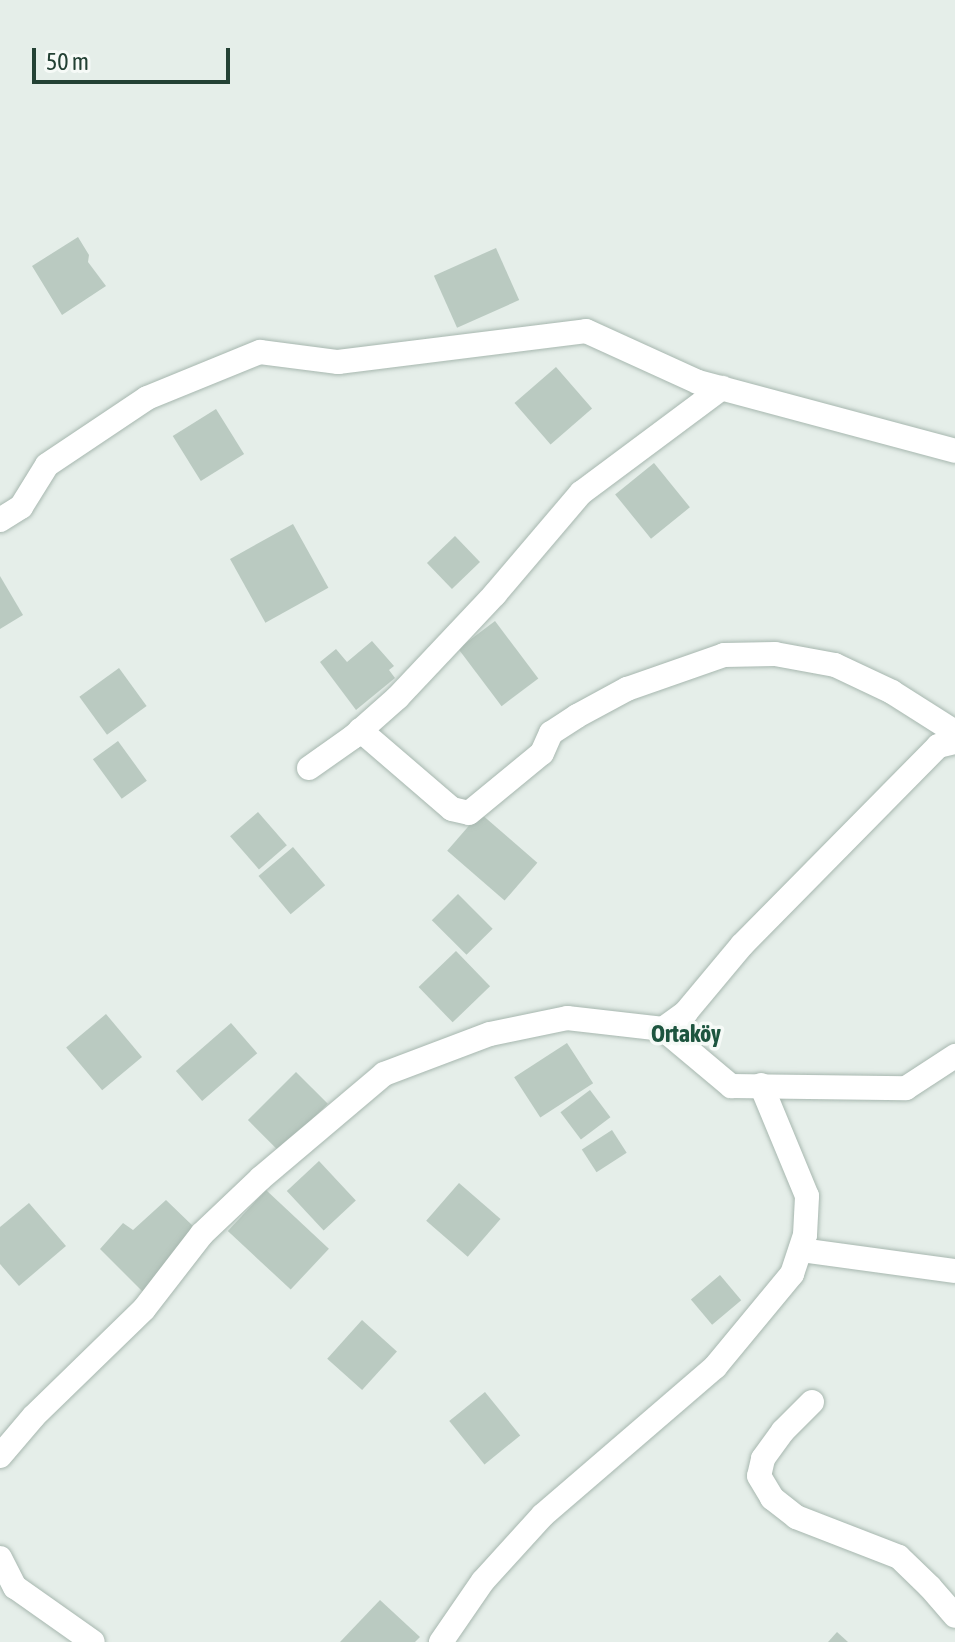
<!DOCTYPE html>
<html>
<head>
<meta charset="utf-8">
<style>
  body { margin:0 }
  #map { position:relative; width:955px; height:1642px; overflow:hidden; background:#e5eee9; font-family:"Asap Condensed",sans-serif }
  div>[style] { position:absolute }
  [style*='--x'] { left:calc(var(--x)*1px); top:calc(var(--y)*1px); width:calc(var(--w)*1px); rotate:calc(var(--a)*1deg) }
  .building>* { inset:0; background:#bacac1; transform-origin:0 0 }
  .roads { filter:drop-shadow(0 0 2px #a7b7af) drop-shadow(0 0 2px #a7b7af) }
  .street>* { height:24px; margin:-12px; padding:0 12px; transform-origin:12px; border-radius:12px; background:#fff }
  span { translate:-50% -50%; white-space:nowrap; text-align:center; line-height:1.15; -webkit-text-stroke:7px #f6faf7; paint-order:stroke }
  .quarter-label { font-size:24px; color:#1d553f; font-weight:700 }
  .scale { position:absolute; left:32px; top:48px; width:198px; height:36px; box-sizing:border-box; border:4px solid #234134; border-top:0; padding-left:10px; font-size:24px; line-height:28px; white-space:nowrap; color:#234134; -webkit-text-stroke:6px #f6faf7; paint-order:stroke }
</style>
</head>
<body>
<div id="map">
  <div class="building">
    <div style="clip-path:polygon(78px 237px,89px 255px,88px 262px,106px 286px,62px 315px,32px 266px)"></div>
    <div style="left:496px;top:248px;width:57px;height:68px;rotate:66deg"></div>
    <div style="left:556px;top:367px;width:55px;height:55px;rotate:49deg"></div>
    <div style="left:216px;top:409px;width:53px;height:51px;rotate:58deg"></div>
    <div style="left:654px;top:463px;width:57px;height:50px;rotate:51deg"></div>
    <div style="left:293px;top:524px;width:73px;height:72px;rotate:61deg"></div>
    <div style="left:455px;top:536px;width:36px;height:39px;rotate:46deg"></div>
    <div style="clip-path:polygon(0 576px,23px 615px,0 629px)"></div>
    <div style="left:495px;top:621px;width:72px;height:46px;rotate:53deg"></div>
    <div style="clip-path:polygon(372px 641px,394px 666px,389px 670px,395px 678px,356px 710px,320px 662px,336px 649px,347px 662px)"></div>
    <div style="left:119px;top:668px;width:47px;height:49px;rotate:54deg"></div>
    <div style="left:118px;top:741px;width:49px;height:31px;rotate:54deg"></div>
    <div style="left:258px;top:812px;width:44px;height:37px;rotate:49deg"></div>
    <div style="left:480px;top:813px;width:76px;height:50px;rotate:41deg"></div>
    <div style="left:293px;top:847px;width:50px;height:45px;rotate:50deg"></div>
    <div style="left:458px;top:894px;width:49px;height:37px;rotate:45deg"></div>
    <div style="left:456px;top:951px;width:49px;height:52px;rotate:46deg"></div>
    <div style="left:106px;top:1014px;width:56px;height:52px;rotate:50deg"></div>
    <div style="left:231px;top:1023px;width:40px;height:73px;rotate:49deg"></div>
    <div style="left:567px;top:1043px;width:48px;height:63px;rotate:57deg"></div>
    <div style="left:296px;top:1072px;width:45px;height:68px;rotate:45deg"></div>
    <div style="left:590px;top:1090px;width:34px;height:37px;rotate:53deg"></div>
    <div style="left:612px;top:1130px;width:27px;height:36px;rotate:57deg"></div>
    <div style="left:319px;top:1161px;width:54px;height:44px;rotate:47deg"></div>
    <div style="left:459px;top:1183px;width:55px;height:50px;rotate:41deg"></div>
    <div style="left:266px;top:1190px;width:86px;height:56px;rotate:43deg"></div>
    <div style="clip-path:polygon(166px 1200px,194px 1227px,145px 1294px,100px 1249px,123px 1223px,133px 1230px)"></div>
    <div style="clip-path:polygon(29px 1203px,66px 1246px,19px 1286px,0 1264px,0 1227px)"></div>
    <div style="left:720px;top:1275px;width:33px;height:38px;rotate:50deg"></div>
    <div style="left:362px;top:1320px;width:47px;height:52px;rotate:42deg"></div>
    <div style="left:485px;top:1392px;width:56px;height:46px;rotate:51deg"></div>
    <div style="clip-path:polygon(380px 1600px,420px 1637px,415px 1642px,340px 1642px)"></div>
    <div style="clip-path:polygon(837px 1632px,848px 1642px,828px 1642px)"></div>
  </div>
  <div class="roads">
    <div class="street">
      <div style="--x:0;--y:520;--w:25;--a:-32"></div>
      <div style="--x:21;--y:507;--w:49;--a:-58.2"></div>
      <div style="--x:47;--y:465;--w:120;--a:-33.8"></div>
      <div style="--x:147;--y:398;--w:122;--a:-22.2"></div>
      <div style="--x:260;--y:352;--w:79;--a:7.3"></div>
      <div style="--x:338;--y:362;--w:250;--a:-7.1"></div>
      <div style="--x:586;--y:331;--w:123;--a:24.5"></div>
      <div style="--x:698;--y:382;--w:266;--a:15"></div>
      <div style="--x:360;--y:730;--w:121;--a:40.7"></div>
      <div style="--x:452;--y:809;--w:17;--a:13"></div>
      <div style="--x:469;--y:813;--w:94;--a:-39.4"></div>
      <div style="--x:542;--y:753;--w:22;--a:-66"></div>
      <div style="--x:551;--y:733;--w:31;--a:-33"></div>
      <div style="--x:577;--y:716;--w:57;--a:-28.4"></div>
      <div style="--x:627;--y:689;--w:103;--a:-19.3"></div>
      <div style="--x:724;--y:655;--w:51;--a:-1.1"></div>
      <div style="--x:775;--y:654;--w:61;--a:10.4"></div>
      <div style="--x:835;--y:665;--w:63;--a:25.3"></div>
      <div style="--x:892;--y:692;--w:75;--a:32.4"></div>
      <div style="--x:309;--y:768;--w:54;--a:-35.2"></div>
      <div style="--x:353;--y:737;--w:60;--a:-41.6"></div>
      <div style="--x:398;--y:697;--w:141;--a:-46.7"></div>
      <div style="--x:495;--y:594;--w:133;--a:-49.6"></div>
      <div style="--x:581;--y:493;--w:176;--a:-36.7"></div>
      <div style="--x:663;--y:1029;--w:89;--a:40"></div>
      <div style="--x:731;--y:1086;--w:175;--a:0.7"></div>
      <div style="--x:906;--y:1088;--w:59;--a:-33.1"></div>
      <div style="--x:801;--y:1250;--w:155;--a:7.8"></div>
      <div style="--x:812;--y:1402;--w:41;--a:135"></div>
      <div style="--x:783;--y:1431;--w:34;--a:126"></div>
      <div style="--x:763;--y:1459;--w:17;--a:103"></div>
      <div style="--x:759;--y:1476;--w:26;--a:59"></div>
      <div style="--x:772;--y:1498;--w:31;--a:38"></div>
      <div style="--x:796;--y:1517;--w:110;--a:21.2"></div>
      <div style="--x:899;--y:1557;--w:43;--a:44.1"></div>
      <div style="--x:930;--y:1587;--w:38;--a:49"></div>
      <div style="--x:0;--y:1456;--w:52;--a:-49.6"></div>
      <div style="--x:34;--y:1416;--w:153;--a:-44.2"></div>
      <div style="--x:144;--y:1309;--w:95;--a:-52.3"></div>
      <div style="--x:202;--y:1234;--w:81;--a:-43.5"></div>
      <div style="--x:261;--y:1178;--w:161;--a:-40.2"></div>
      <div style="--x:384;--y:1074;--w:113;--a:-20.7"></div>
      <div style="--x:490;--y:1034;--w:79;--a:-11.7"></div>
      <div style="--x:567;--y:1018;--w:97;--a:6.5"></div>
      <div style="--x:663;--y:1029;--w:29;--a:-36"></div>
      <div style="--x:686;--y:1012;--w:87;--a:-50.1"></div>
      <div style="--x:742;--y:945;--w:279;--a:-45.4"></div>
      <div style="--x:938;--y:746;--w:17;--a:-13"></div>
      <div style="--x:0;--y:1558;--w:33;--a:63"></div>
      <div style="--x:15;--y:1587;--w:95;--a:35.2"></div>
      <div style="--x:441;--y:1642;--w:74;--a:-55.5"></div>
      <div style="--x:483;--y:1581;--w:89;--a:-47.7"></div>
      <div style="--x:543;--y:1515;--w:227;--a:-40.7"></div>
      <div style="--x:715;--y:1367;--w:121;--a:-50.4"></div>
      <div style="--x:792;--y:1274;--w:41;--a:-71.6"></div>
      <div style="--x:805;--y:1235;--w:39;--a:-87"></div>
      <div style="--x:807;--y:1196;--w:120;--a:-112.5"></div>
    </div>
  </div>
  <div class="quarter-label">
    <span style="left:686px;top:1034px">Ortaköy</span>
  </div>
  <div class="scale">50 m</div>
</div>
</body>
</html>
